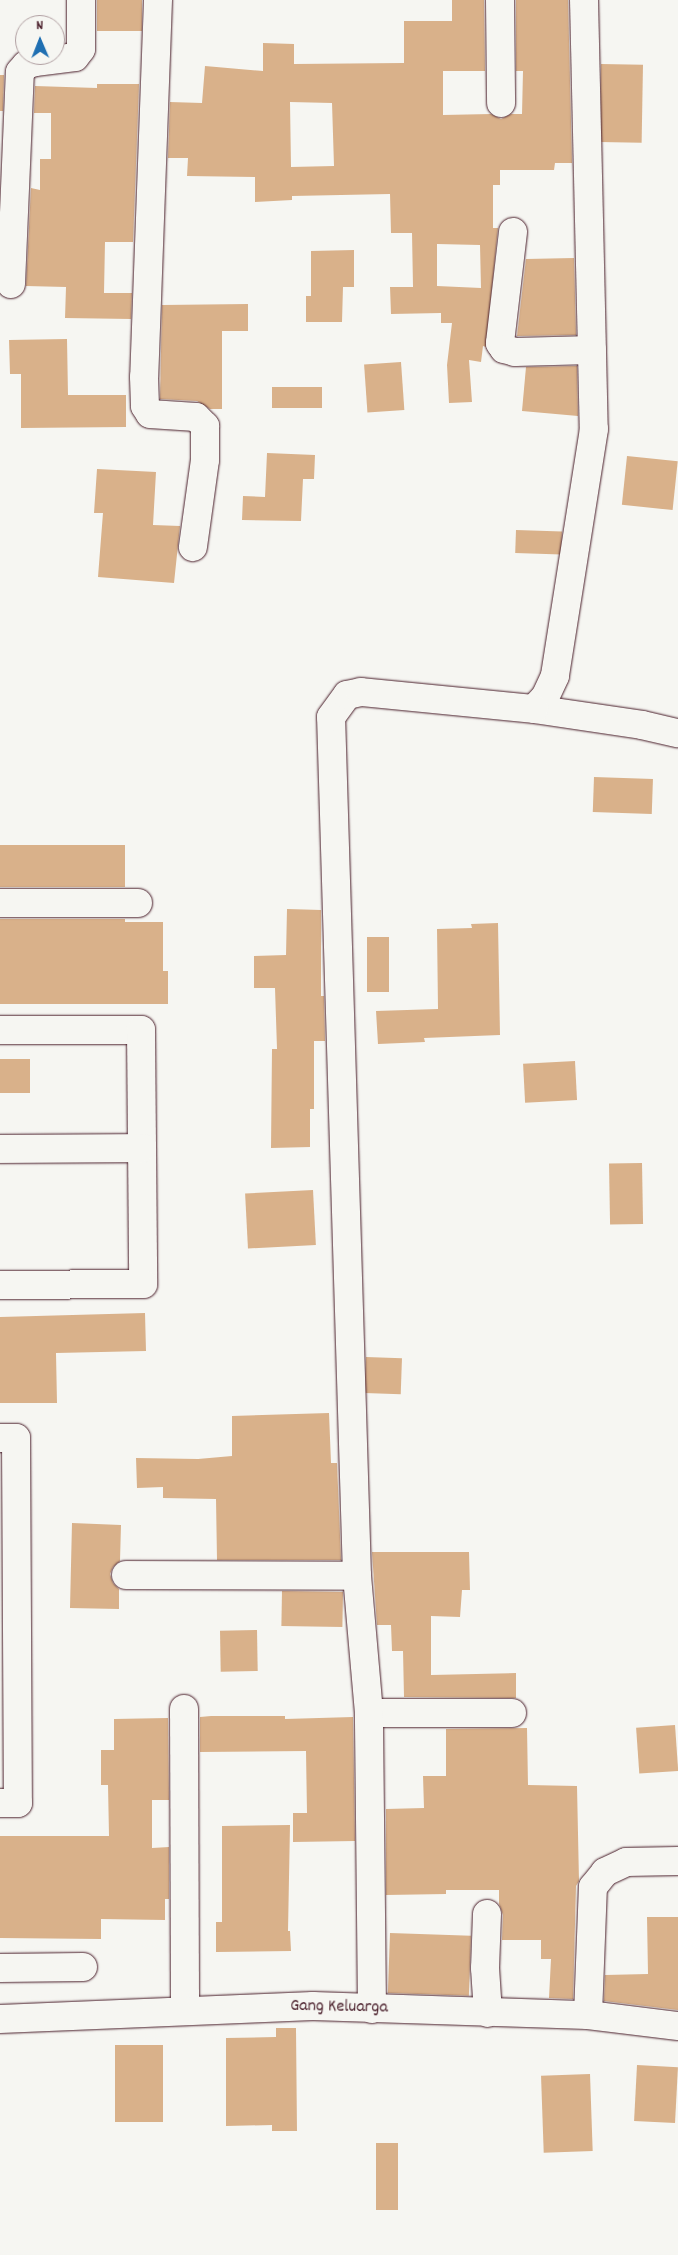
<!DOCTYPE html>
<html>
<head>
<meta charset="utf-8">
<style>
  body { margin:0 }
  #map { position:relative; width:678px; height:2255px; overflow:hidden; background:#f6f6f2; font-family:Dekko,sans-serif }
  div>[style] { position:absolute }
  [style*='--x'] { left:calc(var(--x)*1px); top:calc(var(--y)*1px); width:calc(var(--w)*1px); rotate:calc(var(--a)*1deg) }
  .building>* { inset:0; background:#d9b18a; transform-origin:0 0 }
  .roads { filter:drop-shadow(0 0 1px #4a1f2b) drop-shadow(0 0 1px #4a1f2b) }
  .minor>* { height:28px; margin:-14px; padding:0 14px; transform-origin:14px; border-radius:14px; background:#f6f6f2 }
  span { translate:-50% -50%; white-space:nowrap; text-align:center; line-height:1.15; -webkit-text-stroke:4px #f6f6f2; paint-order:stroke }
  .street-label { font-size:18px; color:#4a1f2b }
  .north { position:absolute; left:15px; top:15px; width:50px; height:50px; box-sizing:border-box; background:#f6f6f2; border:1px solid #b1a0a2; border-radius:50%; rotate:359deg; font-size:14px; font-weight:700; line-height:20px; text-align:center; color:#4a1f2b }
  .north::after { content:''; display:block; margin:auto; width:18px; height:22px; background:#1f6fb2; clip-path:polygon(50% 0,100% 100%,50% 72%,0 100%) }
</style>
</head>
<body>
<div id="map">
  <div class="building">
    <div style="left:97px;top:0;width:45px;height:31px"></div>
    <div style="clip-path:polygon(evenodd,452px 0,484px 0,485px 71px,443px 71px,443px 115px,491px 114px,501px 119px,511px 114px,522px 114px,523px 71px,516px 71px,516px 0,568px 0,572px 163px,555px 163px,554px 170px,500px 170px,500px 185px,493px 185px,493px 228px,498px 228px,486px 347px,483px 346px,481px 362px,469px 360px,472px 402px,449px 403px,447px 365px,452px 323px,441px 323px,441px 313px,391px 314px,390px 287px,413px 287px,412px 233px,391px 233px,390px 194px,292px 196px,292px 200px,255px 202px,255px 177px,187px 176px,188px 158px,168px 158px,170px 102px,202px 103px,205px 66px,263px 71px,263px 43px,294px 44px,294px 64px,404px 63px,404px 21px,452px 21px,452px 0,290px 102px,332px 103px,334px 166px,291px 167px,290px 102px,452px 0,437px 244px,480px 245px,481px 288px,437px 286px,437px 244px)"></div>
    <div style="left:601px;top:64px;width:42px;height:78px;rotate:1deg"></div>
    <div style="clip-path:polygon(0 75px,4px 75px,3px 111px,0 111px)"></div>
    <div style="clip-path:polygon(97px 84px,139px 84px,133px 242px,105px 242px,104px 293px,132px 293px,131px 319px,65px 318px,66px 287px,26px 286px,31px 188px,40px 190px,40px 159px,51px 159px,51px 113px,34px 113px,35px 86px,97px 88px)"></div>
    <div style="clip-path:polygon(354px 250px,354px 287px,343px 287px,342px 322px,306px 322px,306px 296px,311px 296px,311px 251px)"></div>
    <div style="clip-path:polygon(574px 258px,576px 335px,517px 336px,526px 259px)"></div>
    <div style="clip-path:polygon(248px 304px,248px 331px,222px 331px,222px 409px,210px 409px,197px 401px,160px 399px,162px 305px)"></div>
    <div style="clip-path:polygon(67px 339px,68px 395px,126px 395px,126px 427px,21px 428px,21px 374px,10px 374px,9px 340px)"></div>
    <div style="left:401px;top:362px;width:48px;height:37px;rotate:86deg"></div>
    <div style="clip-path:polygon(577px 366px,578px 416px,522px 411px,526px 367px)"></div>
    <div style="left:272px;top:387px;width:50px;height:21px"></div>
    <div style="clip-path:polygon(267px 453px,315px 455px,314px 479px,303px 479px,301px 521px,242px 520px,243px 496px,265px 497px)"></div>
    <div style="left:627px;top:456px;width:51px;height:49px;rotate:6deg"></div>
    <div style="clip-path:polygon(97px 469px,156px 472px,153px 525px,180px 526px,174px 583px,98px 577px,103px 513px,94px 513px)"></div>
    <div style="left:516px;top:530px;width:46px;height:23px;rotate:2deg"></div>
    <div style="left:594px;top:777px;width:59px;height:35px;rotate:2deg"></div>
    <div style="left:0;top:845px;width:125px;height:42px"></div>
    <div style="clip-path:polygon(287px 909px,321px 910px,321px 996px,324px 996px,325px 1041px,314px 1041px,314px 1109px,310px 1109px,310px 1147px,271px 1148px,272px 1049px,277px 1049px,275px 988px,254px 988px,254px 956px,286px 955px)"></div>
    <div style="clip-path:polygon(0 919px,125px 919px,125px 922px,163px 922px,163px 971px,168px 971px,168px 1004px,0 1004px)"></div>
    <div style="clip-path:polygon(498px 923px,500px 1035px,424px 1038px,425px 1042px,378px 1044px,376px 1011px,438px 1009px,437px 929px,472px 928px,471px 924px)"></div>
    <div style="left:367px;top:937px;width:22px;height:55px"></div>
    <div style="left:0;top:1059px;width:30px;height:34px"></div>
    <div style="left:575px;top:1061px;width:39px;height:52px;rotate:87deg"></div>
    <div style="left:642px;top:1163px;width:61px;height:33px;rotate:89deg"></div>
    <div style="left:313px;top:1190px;width:55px;height:68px;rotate:87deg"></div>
    <div style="clip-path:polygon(145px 1313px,146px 1351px,56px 1353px,57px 1403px,0 1403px,0 1317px)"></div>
    <div style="left:366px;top:1357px;width:36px;height:36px;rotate:2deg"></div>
    <div style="clip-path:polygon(329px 1413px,331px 1463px,337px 1463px,341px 1560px,217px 1560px,216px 1499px,163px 1498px,163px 1487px,137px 1488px,136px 1458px,198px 1459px,232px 1456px,232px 1416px)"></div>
    <div style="clip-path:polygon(72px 1523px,121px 1525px,120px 1561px,113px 1567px,110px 1574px,113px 1583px,119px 1589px,119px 1609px,70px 1608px)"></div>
    <div style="clip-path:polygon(372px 1552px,469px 1552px,470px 1590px,462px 1590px,460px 1617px,431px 1616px,431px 1675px,516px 1673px,516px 1698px,404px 1697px,403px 1651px,392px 1651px,391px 1625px,377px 1625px)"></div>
    <div style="left:282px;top:1591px;width:61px;height:35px;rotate:1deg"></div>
    <div style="left:257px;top:1630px;width:41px;height:37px;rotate:89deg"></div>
    <div style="clip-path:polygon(211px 1716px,285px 1716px,285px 1719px,353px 1717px,355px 1841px,293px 1842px,293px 1813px,307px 1813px,306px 1751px,200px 1752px,200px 1717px)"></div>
    <div style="clip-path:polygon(168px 1718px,169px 1800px,152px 1800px,152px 1848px,169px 1847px,169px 1899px,165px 1899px,165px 1920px,101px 1919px,101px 1939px,0 1938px,0 1836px,109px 1836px,108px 1785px,101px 1785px,101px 1750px,114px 1750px,114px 1719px)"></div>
    <div style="left:675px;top:1725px;width:46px;height:39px;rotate:86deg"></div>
    <div style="clip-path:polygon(527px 1728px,528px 1785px,577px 1786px,579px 1881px,576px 1886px,573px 1999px,549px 1998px,551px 1959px,541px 1959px,541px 1940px,502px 1940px,503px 1915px,499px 1904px,499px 1890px,446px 1890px,446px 1894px,386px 1895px,386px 1809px,424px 1808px,423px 1776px,446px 1776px,446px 1729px)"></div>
    <div style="clip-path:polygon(290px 1825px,288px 1931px,290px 1931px,291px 1951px,216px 1952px,216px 1922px,222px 1922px,222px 1826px)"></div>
    <div style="clip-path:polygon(647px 1917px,678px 1917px,678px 2010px,604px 2001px,605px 1975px,648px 1974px)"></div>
    <div style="left:390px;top:1933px;width:81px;height:60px;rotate:2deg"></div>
    <div style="clip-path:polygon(276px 2028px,296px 2028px,297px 2131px,272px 2131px,272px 2125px,226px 2126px,226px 2038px,276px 2037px)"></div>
    <div style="left:115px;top:2045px;width:48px;height:77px"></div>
    <div style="left:637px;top:2065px;width:41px;height:56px;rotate:3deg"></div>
    <div style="left:590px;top:2074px;width:77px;height:49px;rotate:88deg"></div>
    <div style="left:376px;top:2143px;width:22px;height:67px"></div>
  </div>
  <div class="roads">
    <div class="minor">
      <div style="--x:158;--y:0;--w:377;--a:92.1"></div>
      <div style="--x:144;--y:377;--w:29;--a:88"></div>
      <div style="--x:145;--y:406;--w:9;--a:58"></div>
      <div style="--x:150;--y:414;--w:46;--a:3.7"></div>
      <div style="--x:196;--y:417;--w:13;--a:45"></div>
      <div style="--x:205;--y:426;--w:34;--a:90"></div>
      <div style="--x:205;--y:460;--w:88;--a:97.9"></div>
      <div style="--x:500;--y:0;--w:103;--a:89.4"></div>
      <div style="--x:584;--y:0;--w:429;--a:88.7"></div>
      <div style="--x:594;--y:429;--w:250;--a:99"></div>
      <div style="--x:555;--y:676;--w:23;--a:115"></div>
      <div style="--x:545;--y:697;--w:16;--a:133"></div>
      <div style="--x:534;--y:709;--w:109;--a:8.4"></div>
      <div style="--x:642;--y:725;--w:37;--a:13"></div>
      <div style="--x:513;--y:232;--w:112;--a:96.7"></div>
      <div style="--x:500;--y:343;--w:7;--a:56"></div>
      <div style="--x:504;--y:349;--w:11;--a:15"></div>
      <div style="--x:515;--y:352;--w:77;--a:-1.5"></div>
      <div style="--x:11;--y:284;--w:212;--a:-87.6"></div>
      <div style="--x:20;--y:72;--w:9;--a:-49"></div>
      <div style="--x:26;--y:65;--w:9;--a:-18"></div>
      <div style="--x:35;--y:62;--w:40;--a:-7.1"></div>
      <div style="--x:75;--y:57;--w:10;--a:-53"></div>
      <div style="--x:81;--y:49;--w:49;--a:-90"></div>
      <div style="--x:0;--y:903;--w:138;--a:0"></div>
      <div style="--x:0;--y:1030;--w:141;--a:0"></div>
      <div style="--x:141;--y:1030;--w:254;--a:89.5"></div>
      <div style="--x:143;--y:1284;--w:143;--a:179.6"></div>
      <div style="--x:0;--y:1149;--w:142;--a:-0.4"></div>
      <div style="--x:0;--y:1438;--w:16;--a:0"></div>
      <div style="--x:16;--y:1438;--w:365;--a:89.7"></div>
      <div style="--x:18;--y:1803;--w:18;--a:180"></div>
      <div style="--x:126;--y:1575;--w:231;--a:0.2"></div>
      <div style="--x:184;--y:1709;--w:301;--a:89.8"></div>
      <div style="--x:369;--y:1713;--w:143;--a:0"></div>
      <div style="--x:487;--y:1914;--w:54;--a:92.1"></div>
      <div style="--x:485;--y:1968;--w:45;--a:86.2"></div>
      <div style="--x:0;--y:1968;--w:83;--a:-0.7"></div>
      <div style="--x:372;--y:2009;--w:296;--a:-90.6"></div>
      <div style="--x:369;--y:1713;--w:138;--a:-95"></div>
      <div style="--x:357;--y:1576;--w:859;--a:-91.73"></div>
      <div style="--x:331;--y:717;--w:27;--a:-54"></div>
      <div style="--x:347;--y:695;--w:14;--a:-12"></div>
      <div style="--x:361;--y:692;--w:174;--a:5.6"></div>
      <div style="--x:588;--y:2015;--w:128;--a:-87.8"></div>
      <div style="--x:593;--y:1887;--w:19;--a:-51"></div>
      <div style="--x:605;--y:1872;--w:23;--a:-25"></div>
      <div style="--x:626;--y:1862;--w:52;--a:-1.1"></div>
      <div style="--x:0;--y:2019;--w:313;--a:-2.4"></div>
      <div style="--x:313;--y:2006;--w:275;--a:1.9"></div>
      <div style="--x:588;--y:2015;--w:91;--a:7"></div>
    </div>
  </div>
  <div class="street-label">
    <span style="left:339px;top:2008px;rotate:1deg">Gang Keluarga</span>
  </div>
  <div class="north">N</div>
</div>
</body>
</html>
